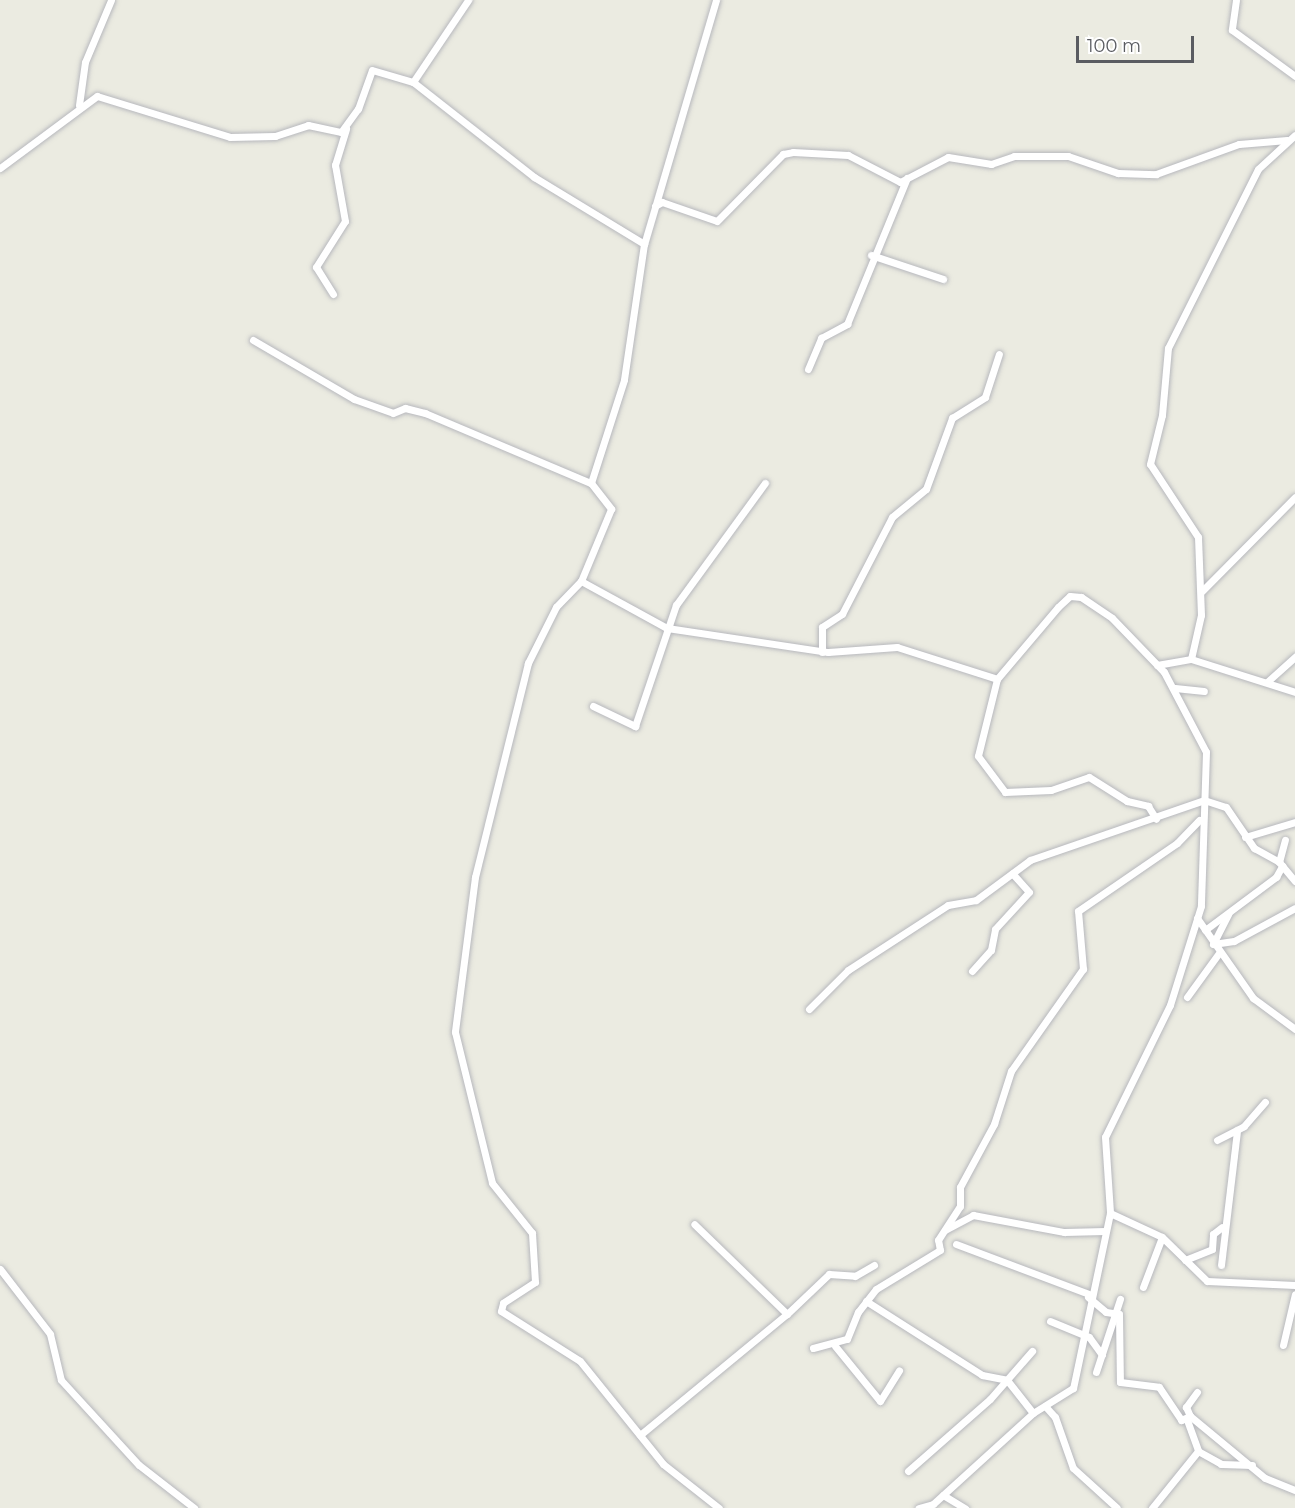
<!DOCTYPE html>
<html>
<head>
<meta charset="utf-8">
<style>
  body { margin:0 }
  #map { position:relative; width:1295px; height:1508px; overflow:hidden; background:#ebebe1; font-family:Montserrat,sans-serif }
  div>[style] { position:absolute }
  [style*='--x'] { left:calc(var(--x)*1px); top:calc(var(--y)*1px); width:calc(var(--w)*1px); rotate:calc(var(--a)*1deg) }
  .roads { filter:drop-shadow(0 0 2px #b7b8bd) drop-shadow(0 0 2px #b7b8bd) }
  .street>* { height:7px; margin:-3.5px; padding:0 3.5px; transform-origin:3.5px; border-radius:3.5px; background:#fff }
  span { translate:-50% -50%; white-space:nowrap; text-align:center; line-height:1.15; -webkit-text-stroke:5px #fff; paint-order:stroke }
  .scale { position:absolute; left:1076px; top:36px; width:118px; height:27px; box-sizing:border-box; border:3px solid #5a5c61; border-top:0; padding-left:8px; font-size:18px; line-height:21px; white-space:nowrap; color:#5a5c61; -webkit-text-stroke:4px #fff; paint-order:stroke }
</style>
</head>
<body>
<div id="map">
  <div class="roads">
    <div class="street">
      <div style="--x:716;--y:0;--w:254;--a:106.4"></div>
      <div style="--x:644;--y:244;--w:137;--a:98.4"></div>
      <div style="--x:624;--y:380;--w:108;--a:107.8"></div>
      <div style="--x:591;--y:483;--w:33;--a:52"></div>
      <div style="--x:611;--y:509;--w:78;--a:112.6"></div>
      <div style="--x:581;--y:581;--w:36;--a:134"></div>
      <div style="--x:556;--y:607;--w:63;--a:116.6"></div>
      <div style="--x:528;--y:663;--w:220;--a:103.9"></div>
      <div style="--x:475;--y:877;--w:156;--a:97.4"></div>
      <div style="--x:455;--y:1032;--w:155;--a:76.2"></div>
      <div style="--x:492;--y:1183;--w:64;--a:51.3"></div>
      <div style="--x:532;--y:1233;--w:49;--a:86.5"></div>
      <div style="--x:535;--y:1282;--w:38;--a:147"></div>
      <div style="--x:503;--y:1303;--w:8;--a:104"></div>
      <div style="--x:501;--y:1311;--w:93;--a:32.3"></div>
      <div style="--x:580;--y:1361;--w:132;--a:51.1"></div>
      <div style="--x:663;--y:1464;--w:71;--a:38.2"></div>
      <div style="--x:1236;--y:0;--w:30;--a:98"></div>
      <div style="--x:1232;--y:30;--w:78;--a:36.1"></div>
      <div style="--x:413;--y:82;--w:99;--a:-56.1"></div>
      <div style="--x:79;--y:105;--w:43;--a:-82.1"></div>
      <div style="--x:85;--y:62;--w:67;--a:-67.2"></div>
      <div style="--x:0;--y:168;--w:121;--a:-36.6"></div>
      <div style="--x:97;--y:96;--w:139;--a:17.1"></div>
      <div style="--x:230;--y:137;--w:45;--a:-1.3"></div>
      <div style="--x:275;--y:136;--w:35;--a:-18"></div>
      <div style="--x:308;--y:125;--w:34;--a:12"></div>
      <div style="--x:341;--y:132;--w:29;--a:-54"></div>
      <div style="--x:358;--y:109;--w:41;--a:-70.3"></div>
      <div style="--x:372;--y:70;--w:43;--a:16.3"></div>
      <div style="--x:413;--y:82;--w:154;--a:38.1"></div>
      <div style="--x:534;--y:177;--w:129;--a:31.3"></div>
      <div style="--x:655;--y:206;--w:8;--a:-30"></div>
      <div style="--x:662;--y:202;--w:58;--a:19.1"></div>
      <div style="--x:717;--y:221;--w:94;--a:-45.4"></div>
      <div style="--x:783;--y:154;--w:10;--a:-11"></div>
      <div style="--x:793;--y:152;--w:55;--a:3.1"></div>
      <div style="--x:848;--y:155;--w:59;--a:27.4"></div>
      <div style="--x:900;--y:182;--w:54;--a:-27.5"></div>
      <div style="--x:948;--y:157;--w:44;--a:9.2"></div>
      <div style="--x:991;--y:164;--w:24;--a:-19"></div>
      <div style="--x:1014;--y:156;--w:54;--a:0"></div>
      <div style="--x:1068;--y:156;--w:53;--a:18.8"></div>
      <div style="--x:1118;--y:173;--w:38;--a:2"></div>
      <div style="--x:1156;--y:174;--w:88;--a:-19.9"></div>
      <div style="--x:1239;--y:144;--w:48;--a:-4.8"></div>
      <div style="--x:871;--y:255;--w:76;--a:18.4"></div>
      <div style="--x:333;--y:294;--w:32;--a:-122"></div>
      <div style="--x:316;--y:267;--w:54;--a:-57.8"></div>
      <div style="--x:345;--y:221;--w:57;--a:-100.1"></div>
      <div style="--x:335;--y:165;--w:38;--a:-73"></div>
      <div style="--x:253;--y:340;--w:117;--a:30.3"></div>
      <div style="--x:354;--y:399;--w:41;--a:19.7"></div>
      <div style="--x:393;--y:413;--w:13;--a:-23"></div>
      <div style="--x:405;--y:408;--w:21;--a:14"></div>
      <div style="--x:425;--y:413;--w:180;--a:22.9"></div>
      <div style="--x:808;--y:369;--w:34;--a:-67"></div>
      <div style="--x:821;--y:338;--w:30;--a:-28"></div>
      <div style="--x:847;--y:324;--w:158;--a:-67.7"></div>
      <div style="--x:581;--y:581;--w:98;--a:28.7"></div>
      <div style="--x:667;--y:628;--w:163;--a:8.5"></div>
      <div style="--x:828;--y:652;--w:69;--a:-4.1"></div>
      <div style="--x:897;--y:647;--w:105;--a:17.7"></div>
      <div style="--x:997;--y:679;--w:94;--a:-49.7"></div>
      <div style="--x:1058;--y:607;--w:16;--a:-43"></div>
      <div style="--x:1070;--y:596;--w:11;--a:5"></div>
      <div style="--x:1081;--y:597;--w:37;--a:34"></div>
      <div style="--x:1112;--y:618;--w:75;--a:46.1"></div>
      <div style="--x:1164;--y:672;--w:90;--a:62.3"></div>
      <div style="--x:1206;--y:752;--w:154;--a:91.9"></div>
      <div style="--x:1201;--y:906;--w:104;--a:107.4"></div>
      <div style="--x:1170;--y:1005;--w:147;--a:116.2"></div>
      <div style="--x:1105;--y:1137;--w:76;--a:86.2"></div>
      <div style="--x:1110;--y:1213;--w:179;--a:101.9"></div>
      <div style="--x:1073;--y:1388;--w:47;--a:148"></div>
      <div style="--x:1033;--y:1413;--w:135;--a:137.7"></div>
      <div style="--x:933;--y:1504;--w:15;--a:164"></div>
      <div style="--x:1202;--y:591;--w:132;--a:-45.3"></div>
      <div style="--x:822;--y:652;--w:25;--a:-90"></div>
      <div style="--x:822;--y:627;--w:24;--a:-33"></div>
      <div style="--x:842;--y:614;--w:109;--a:-62.7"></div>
      <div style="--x:892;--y:517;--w:44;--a:-39.5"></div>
      <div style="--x:926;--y:489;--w:76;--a:-69.9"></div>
      <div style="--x:952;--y:418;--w:39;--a:-32"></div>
      <div style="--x:985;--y:397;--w:45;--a:-72"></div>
      <div style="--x:1191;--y:659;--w:109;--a:17.6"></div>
      <div style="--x:1157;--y:665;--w:35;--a:-10"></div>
      <div style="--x:1191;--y:659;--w:45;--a:-77.2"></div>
      <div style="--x:1201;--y:615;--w:78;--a:-92.2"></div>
      <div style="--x:1198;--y:537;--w:87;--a:-123.3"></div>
      <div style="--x:1150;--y:464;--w:50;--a:-76.2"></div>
      <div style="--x:1162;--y:415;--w:67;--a:-84.9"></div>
      <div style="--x:1168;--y:348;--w:200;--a:-63.3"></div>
      <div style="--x:1258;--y:169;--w:50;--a:-42.6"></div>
      <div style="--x:997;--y:679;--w:79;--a:103.9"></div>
      <div style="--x:978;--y:756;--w:45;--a:53.1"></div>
      <div style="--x:1005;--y:792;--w:46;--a:-2.5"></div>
      <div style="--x:1051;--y:790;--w:40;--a:-18.9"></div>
      <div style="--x:1089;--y:777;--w:45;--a:32.3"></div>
      <div style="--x:1127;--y:801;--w:22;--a:13"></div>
      <div style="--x:1148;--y:806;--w:15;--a:58"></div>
      <div style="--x:1267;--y:682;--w:38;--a:-42"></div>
      <div style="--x:1175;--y:688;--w:29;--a:6"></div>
      <div style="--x:593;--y:706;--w:47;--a:25.5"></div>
      <div style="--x:635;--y:726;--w:128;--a:-71.3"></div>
      <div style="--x:676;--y:605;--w:151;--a:-53.9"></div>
      <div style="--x:1245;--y:837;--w:52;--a:-16.7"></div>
      <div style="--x:1279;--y:862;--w:23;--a:-75"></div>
      <div style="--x:1197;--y:918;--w:98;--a:55"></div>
      <div style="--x:1253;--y:998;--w:52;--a:36.4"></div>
      <div style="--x:1205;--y:930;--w:89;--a:-36.7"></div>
      <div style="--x:1276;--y:877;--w:13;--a:-61"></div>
      <div style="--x:1213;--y:944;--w:21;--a:-8"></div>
      <div style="--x:1234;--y:941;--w:69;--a:-28.4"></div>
      <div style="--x:1213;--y:944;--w:34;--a:-63"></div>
      <div style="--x:972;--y:971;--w:28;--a:-48"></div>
      <div style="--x:991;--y:950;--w:21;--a:-79"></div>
      <div style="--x:995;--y:929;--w:50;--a:-47.4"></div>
      <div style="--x:1029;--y:892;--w:25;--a:-132"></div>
      <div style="--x:1187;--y:997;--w:54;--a:-54"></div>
      <div style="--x:809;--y:1009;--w:55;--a:-45"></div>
      <div style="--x:848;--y:970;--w:119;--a:-33"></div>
      <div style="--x:948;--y:905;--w:28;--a:-10"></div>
      <div style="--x:976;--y:900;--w:67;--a:-36.5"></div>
      <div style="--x:1030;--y:860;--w:184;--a:-19"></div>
      <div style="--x:1204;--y:800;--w:23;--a:18"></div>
      <div style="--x:1226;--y:807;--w:50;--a:55.7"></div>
      <div style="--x:1254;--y:848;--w:29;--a:29"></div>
      <div style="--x:1279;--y:862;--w:25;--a:50"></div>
      <div style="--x:1217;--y:1140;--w:30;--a:-27"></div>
      <div style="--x:1244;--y:1126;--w:32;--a:-49"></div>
      <div style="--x:1110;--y:1213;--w:57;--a:24.8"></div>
      <div style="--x:1162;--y:1237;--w:63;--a:44.4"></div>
      <div style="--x:1207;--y:1281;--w:88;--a:2.6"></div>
      <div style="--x:945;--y:1230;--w:32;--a:-28"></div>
      <div style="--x:973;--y:1215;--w:93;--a:10.6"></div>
      <div style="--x:1064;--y:1232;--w:41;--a:-1.4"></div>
      <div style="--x:956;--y:1244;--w:142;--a:20.6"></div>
      <div style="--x:1185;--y:1260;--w:29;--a:-22"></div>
      <div style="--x:1212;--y:1249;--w:15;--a:-86"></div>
      <div style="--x:1213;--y:1234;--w:11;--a:-38"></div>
      <div style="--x:1221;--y:1265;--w:136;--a:-83.2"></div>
      <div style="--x:0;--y:1269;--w:82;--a:52.4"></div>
      <div style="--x:50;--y:1334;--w:47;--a:76.6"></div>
      <div style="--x:61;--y:1380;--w:115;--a:47.5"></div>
      <div style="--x:139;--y:1465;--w:70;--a:38"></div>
      <div style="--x:1143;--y:1287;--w:53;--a:-69.2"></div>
      <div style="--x:1088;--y:1297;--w:23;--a:40"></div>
      <div style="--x:1106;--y:1312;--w:13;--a:9"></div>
      <div style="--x:1119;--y:1314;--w:68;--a:89.2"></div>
      <div style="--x:1120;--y:1382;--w:39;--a:7"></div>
      <div style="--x:1159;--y:1387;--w:40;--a:56"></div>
      <div style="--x:1181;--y:1420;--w:10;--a:-24"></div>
      <div style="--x:866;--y:1301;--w:138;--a:32.5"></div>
      <div style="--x:982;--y:1375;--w:25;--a:11"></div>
      <div style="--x:1007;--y:1380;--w:42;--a:51.8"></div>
      <div style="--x:787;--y:1314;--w:58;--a:-43.6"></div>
      <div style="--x:829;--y:1274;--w:26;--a:4"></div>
      <div style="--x:855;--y:1276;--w:22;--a:-30"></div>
      <div style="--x:1050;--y:1321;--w:42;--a:22.3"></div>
      <div style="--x:1089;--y:1337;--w:22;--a:54"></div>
      <div style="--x:1283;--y:1345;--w:52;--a:-76.8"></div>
      <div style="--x:835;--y:1346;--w:71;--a:50.7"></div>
      <div style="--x:813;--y:1348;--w:35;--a:-15"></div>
      <div style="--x:847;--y:1339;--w:29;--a:-68"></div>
      <div style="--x:858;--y:1312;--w:29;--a:-52"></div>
      <div style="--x:876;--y:1289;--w:75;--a:-31.4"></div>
      <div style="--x:940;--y:1250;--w:10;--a:-101"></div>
      <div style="--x:938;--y:1240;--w:40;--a:-57.1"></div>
      <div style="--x:960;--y:1206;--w:19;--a:-90"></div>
      <div style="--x:960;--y:1187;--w:72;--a:-61.6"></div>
      <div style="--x:994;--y:1124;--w:56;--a:-72.2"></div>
      <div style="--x:1011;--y:1071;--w:125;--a:-54.8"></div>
      <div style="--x:1083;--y:969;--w:58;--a:-94.9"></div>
      <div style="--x:1078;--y:911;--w:120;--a:-34.5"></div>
      <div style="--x:1177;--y:843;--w:32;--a:-46"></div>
      <div style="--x:1096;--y:1372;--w:77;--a:-71.8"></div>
      <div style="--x:1197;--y:1392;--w:19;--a:126"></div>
      <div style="--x:1186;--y:1407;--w:10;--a:66"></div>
      <div style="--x:1190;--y:1416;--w:97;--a:39.6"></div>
      <div style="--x:1265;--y:1478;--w:32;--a:22"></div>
      <div style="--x:880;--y:1401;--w:36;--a:-58"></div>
      <div style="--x:1045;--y:1406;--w:15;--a:48"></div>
      <div style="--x:1055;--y:1417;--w:54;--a:70.6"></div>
      <div style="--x:1073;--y:1468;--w:59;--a:42.3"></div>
      <div style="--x:1187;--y:1420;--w:33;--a:70"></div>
      <div style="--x:1198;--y:1451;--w:26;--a:29"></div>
      <div style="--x:1221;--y:1464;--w:31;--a:2"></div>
      <div style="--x:640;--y:1435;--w:190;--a:-39.5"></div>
      <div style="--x:787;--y:1314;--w:129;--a:-135.9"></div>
      <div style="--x:908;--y:1471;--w:109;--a:-41.3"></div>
      <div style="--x:990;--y:1399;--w:64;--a:-48.8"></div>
      <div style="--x:943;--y:1495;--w:26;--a:31"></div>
      <div style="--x:1152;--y:1508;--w:73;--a:-51.1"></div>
    </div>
  </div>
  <div class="scale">100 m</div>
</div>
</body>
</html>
